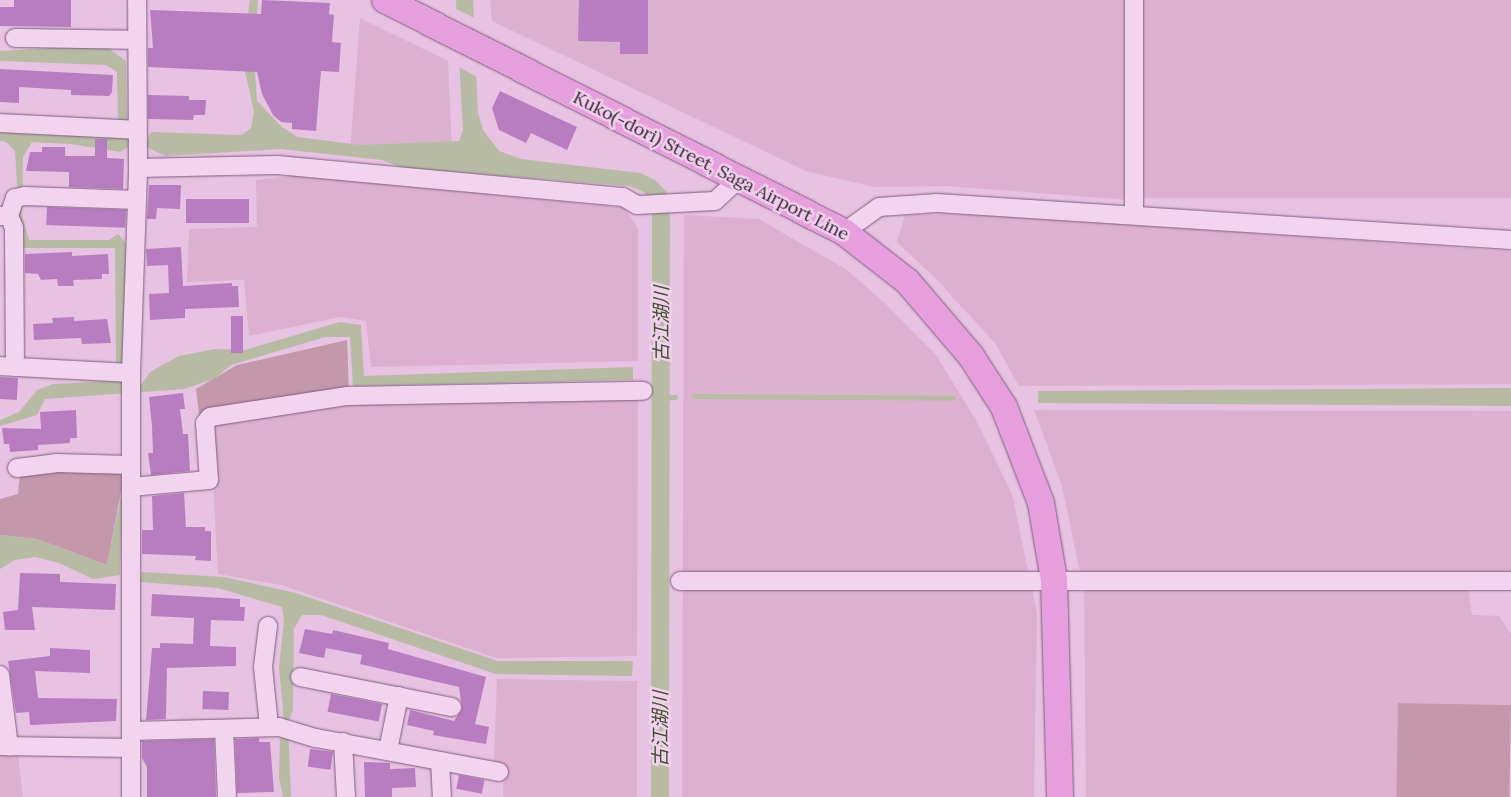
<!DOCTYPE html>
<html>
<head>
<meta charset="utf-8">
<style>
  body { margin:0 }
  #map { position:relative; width:1511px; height:797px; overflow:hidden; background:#e7c2e2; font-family:Lora,"Noto Sans JP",serif }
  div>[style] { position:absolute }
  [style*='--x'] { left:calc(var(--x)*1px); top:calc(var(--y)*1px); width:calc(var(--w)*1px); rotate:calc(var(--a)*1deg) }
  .farmland>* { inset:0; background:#dcb1cf; transform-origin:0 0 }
  .green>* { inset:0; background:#c498ab; transform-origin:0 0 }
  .water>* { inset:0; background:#b7bba4 }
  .pier>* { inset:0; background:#e7c2e2 }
  .stream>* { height:5px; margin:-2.5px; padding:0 2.5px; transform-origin:2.5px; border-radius:2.5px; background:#b7bba4 }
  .building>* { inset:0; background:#b87dc1; transform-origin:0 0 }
  .roads { filter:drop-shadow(0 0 1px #7e5c7f) drop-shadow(0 0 1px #7e5c7f) }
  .street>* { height:18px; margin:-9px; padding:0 9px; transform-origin:9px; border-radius:9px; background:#f3d4ef }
  .primary>* { height:26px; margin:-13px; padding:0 13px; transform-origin:13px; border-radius:13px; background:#e69edc }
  span { translate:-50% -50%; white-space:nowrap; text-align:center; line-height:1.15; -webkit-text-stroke:5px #f0d1eb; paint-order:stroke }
  .street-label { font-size:18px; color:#2f1e31 }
  .water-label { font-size:19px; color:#424f2f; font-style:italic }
</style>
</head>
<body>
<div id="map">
  <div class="farmland">
    <div style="clip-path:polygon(490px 0,1127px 0,1128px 200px,947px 186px,874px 187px,806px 171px,492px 21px)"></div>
    <div style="left:1140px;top:0;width:371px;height:198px"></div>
    <div style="clip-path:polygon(360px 18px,448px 61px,452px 155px,350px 152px)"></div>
    <div style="clip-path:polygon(302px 175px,625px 208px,638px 229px,638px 361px,371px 367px,366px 321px,340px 317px,249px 336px,244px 280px,187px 282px,189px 229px,257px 227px,256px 180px)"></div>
    <div style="clip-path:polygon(979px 214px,1511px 251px,1511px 384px,1019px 386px,995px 343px,938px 281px,897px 242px,905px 215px)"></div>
    <div style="clip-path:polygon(684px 215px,759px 219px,847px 270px,886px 304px,936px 355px,976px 420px,1012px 494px,1037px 613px,1034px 797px,682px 797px)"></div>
    <div style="clip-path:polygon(638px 397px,637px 656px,496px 658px,281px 585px,218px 574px,210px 424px,349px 402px)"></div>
    <div style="clip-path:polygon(1034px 410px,1511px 411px,1511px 573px,1080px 572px,1062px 486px)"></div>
    <div style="clip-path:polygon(1084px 587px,1468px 587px,1472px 615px,1499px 616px,1511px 634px,1511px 705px,1398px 703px,1398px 797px,1086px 797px)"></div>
    <div style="clip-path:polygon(497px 679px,637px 681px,637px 797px,503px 797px,503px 771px,494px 760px)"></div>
    <div style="clip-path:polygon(0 753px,18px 753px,23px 797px,0 797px)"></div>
  </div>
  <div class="green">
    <div style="clip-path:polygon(347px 340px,349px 392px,199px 414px,196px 389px,237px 365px)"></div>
    <div style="clip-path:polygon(53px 469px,125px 471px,107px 565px,37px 539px,0 535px,0 499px,18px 494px,20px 474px)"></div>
    <div style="left:1398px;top:703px;width:113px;height:94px;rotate:1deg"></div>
  </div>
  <div class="water">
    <div style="clip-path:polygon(250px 0,258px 0,254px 59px,257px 101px,282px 127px,298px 137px,360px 145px,459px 141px,463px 131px,456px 0,473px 0,478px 113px,483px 130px,499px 151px,521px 159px,640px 173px,655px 180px,667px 192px,670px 218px,669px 797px,651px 797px,652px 209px,644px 192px,629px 186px,403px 168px,382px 160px,281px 149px,166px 156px,148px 148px,128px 147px,120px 152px,71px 144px,32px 142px,23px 157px,22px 215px,29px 240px,109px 240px,118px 234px,126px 243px,125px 360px,119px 379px,124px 384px,142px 384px,150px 372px,179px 356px,215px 349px,245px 350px,340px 322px,361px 325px,364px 376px,633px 367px,633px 380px,353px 386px,350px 337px,325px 337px,231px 365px,214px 379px,184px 389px,45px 399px,37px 415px,0 426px,0 420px,19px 412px,37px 390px,53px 384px,112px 381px,116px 361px,115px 248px,21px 248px,15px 151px,6px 142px,0 141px,0 131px,116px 135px,118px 116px,117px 72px,106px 65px,0 61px,0 51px,84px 46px,108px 48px,126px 61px,127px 138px,147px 139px,152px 132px,242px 135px,251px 128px,254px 112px,242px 57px)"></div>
    <div style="clip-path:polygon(1511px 388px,1511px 406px,1038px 403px,1038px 391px)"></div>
    <div style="clip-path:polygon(123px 486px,120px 575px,93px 579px,59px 563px,35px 557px,15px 560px,0 569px,0 535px,37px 539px,107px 565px)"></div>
    <div style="clip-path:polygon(142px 572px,224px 577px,296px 593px,498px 661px,633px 661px,632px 676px,496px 674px,321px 615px,302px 615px,294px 629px,293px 710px,288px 723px,291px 797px,283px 797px,279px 778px,280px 736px,284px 721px,279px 667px,284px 621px,282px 607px,218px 588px,140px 582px)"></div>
  </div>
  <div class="pier">
    <div style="clip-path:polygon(456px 9px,475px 18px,477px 77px,459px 67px)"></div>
  </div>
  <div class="stream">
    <div style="--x:694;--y:396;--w:259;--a:0.4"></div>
    <div style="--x:663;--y:398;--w:12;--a:-5"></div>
  </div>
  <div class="building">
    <div style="clip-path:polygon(14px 0,71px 0,71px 27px,0 26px,0 7px,14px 7px)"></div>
    <div style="clip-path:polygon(262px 0,330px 3px,329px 14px,334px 15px,332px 42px,341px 43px,339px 72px,321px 71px,316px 131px,292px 129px,292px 123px,281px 122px,273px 115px,262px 94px,257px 72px,148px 67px,148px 48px,153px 48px,150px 10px,261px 14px)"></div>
    <div style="clip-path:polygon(579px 0,648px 0,648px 54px,620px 54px,620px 42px,578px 41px)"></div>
    <div style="clip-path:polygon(0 69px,113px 75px,112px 92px,109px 96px,71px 95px,71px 90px,19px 87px,19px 103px,0 102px)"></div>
    <div style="clip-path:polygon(500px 91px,577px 127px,567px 150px,531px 133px,526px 143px,499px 130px,492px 108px)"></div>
    <div style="clip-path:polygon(148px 95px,189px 96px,189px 100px,206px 100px,205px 115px,194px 115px,193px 120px,148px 119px)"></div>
    <div style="clip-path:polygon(95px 139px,107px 139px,107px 158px,124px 159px,123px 189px,69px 187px,69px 172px,26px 171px,30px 152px,42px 152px,42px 147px,65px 147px,65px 156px,95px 156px)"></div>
    <div style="clip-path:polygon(149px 185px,181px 185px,180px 209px,157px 208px,156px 219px,147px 219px)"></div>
    <div style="left:249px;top:199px;width:24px;height:63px;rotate:90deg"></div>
    <div style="left:47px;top:207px;width:79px;height:18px;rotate:2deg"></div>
    <div style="clip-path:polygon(181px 247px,183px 286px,232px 283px,232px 286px,238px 286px,239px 307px,185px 309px,185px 318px,150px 320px,149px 294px,169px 293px,168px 265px,147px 266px,146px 249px)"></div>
    <div style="clip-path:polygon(72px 252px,72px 256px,108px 254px,109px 274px,102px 274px,102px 279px,73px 280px,74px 286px,58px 286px,57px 279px,41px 280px,38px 274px,25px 273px,25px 254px)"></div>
    <div style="left:231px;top:316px;width:12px;height:37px"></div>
    <div style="clip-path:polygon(74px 317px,74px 321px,107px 319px,111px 343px,82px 344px,81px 338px,34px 340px,33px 324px,53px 323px,52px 318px)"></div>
    <div style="left:0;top:377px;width:18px;height:22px;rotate:3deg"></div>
    <div style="clip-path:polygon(183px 393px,185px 409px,180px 409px,183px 434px,188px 434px,190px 471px,151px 475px,148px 453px,153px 453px,152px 426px,149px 397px)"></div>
    <div style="clip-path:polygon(76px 410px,77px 438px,70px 438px,70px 443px,38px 445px,38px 450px,10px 452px,9px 444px,4px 444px,2px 428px,41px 429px,40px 412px)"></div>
    <div style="clip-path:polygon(184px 493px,186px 527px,205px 527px,205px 531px,211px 531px,211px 561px,195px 560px,196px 556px,142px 554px,142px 530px,153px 530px,152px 496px)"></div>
    <div style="clip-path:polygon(20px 573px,60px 574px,60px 582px,116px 584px,115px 610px,32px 607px,35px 630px,5px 630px,3px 612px,18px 610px)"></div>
    <div style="clip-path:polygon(152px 594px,240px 599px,240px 607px,245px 607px,244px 621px,211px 620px,210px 646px,236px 647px,236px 666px,167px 668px,166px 719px,146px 720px,152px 648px,160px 648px,160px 643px,193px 644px,194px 618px,151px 616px)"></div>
    <div style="clip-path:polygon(305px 629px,332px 634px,333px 630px,389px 643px,388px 649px,486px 677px,475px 724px,489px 727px,486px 744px,433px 735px,434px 731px,407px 725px,410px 710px,454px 721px,462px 709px,459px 687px,360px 664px,362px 655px,326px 648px,324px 658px,299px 653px)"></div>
    <div style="clip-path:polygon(50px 648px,90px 650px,90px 673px,35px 671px,38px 698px,117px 699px,116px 721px,30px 725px,29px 712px,16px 713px,8px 661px,50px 656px)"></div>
    <div style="left:203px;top:691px;width:26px;height:18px;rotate:2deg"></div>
    <div style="left:331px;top:694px;width:52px;height:18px;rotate:11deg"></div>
    <div style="clip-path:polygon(259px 738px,259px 742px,270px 742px,274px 792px,237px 793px,235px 739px)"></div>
    <div style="clip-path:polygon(214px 739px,216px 797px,147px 797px,147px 767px,142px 758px,142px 741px)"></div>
    <div style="left:310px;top:749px;width:23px;height:18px;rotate:7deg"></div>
    <div style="clip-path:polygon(364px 762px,390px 763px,390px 769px,415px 768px,416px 787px,392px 788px,392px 797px,365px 797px)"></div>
    <div style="left:459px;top:775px;width:26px;height:14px;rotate:11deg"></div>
  </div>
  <div class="roads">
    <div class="street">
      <div style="--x:1134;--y:0;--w:213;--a:90"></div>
      <div style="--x:15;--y:38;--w:121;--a:0.9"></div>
      <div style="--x:0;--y:123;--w:136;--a:2.9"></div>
      <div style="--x:138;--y:168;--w:139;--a:-1.2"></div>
      <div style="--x:277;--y:165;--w:347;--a:5.3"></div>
      <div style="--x:623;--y:197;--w:16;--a:30"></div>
      <div style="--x:637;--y:205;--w:78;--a:-2.9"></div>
      <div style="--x:715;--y:201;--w:33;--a:-43"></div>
      <div style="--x:0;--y:216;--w:9;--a:0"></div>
      <div style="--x:9;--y:216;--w:19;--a:-72"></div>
      <div style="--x:15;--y:198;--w:10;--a:-11"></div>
      <div style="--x:25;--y:196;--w:112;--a:2"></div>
      <div style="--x:9;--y:216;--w:13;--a:67"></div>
      <div style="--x:14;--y:228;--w:139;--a:89.6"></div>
      <div style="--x:844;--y:232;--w:43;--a:-35.5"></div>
      <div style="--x:879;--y:207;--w:58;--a:-3.9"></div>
      <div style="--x:937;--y:203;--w:575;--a:3.69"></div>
      <div style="--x:0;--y:366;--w:131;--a:3.1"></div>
      <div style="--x:17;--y:468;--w:39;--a:-7"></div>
      <div style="--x:56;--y:463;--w:75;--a:1.5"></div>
      <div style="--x:131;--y:487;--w:78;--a:-5.1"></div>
      <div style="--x:209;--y:480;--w:57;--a:-94"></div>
      <div style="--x:205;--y:423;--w:8;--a:-50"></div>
      <div style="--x:210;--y:417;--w:139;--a:-8.7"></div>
      <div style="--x:347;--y:396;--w:296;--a:-1"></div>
      <div style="--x:680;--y:581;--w:831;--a:0"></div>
      <div style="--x:268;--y:626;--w:41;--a:97"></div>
      <div style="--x:263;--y:667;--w:59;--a:84.2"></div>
      <div style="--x:0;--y:675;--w:72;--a:82.8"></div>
      <div style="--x:300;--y:677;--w:155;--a:11.2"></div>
      <div style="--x:224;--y:729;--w:68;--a:87.5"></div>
      <div style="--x:131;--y:731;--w:148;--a:-1.5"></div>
      <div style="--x:279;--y:727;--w:39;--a:17"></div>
      <div style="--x:316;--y:738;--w:186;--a:10.5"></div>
      <div style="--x:343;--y:742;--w:55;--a:86.9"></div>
      <div style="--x:0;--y:746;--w:131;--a:0.9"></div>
      <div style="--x:388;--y:750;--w:55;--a:-78.5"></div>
      <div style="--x:440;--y:761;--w:36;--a:87"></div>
      <div style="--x:131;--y:797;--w:424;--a:-90"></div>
      <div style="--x:131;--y:373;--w:205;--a:-88"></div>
      <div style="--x:138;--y:168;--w:168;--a:-90.3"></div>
    </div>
    <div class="primary">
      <div style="--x:385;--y:0;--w:514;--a:26.81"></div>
      <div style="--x:844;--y:232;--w:80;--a:37.9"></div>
      <div style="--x:907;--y:281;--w:99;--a:49.5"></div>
      <div style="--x:971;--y:356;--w:61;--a:57.1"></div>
      <div style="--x:1004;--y:407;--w:103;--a:68.9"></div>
      <div style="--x:1041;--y:503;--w:78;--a:80.4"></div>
      <div style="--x:1054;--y:580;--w:217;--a:88.4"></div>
    </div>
  </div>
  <div class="street-label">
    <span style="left:711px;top:166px;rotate:27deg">Kuko(-dori) Street, Saga Airport Line</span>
  </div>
  <div class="water-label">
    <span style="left:662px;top:324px;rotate:-90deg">古江湖川</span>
    <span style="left:661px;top:729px;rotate:-90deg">古江湖川</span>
  </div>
</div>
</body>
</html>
